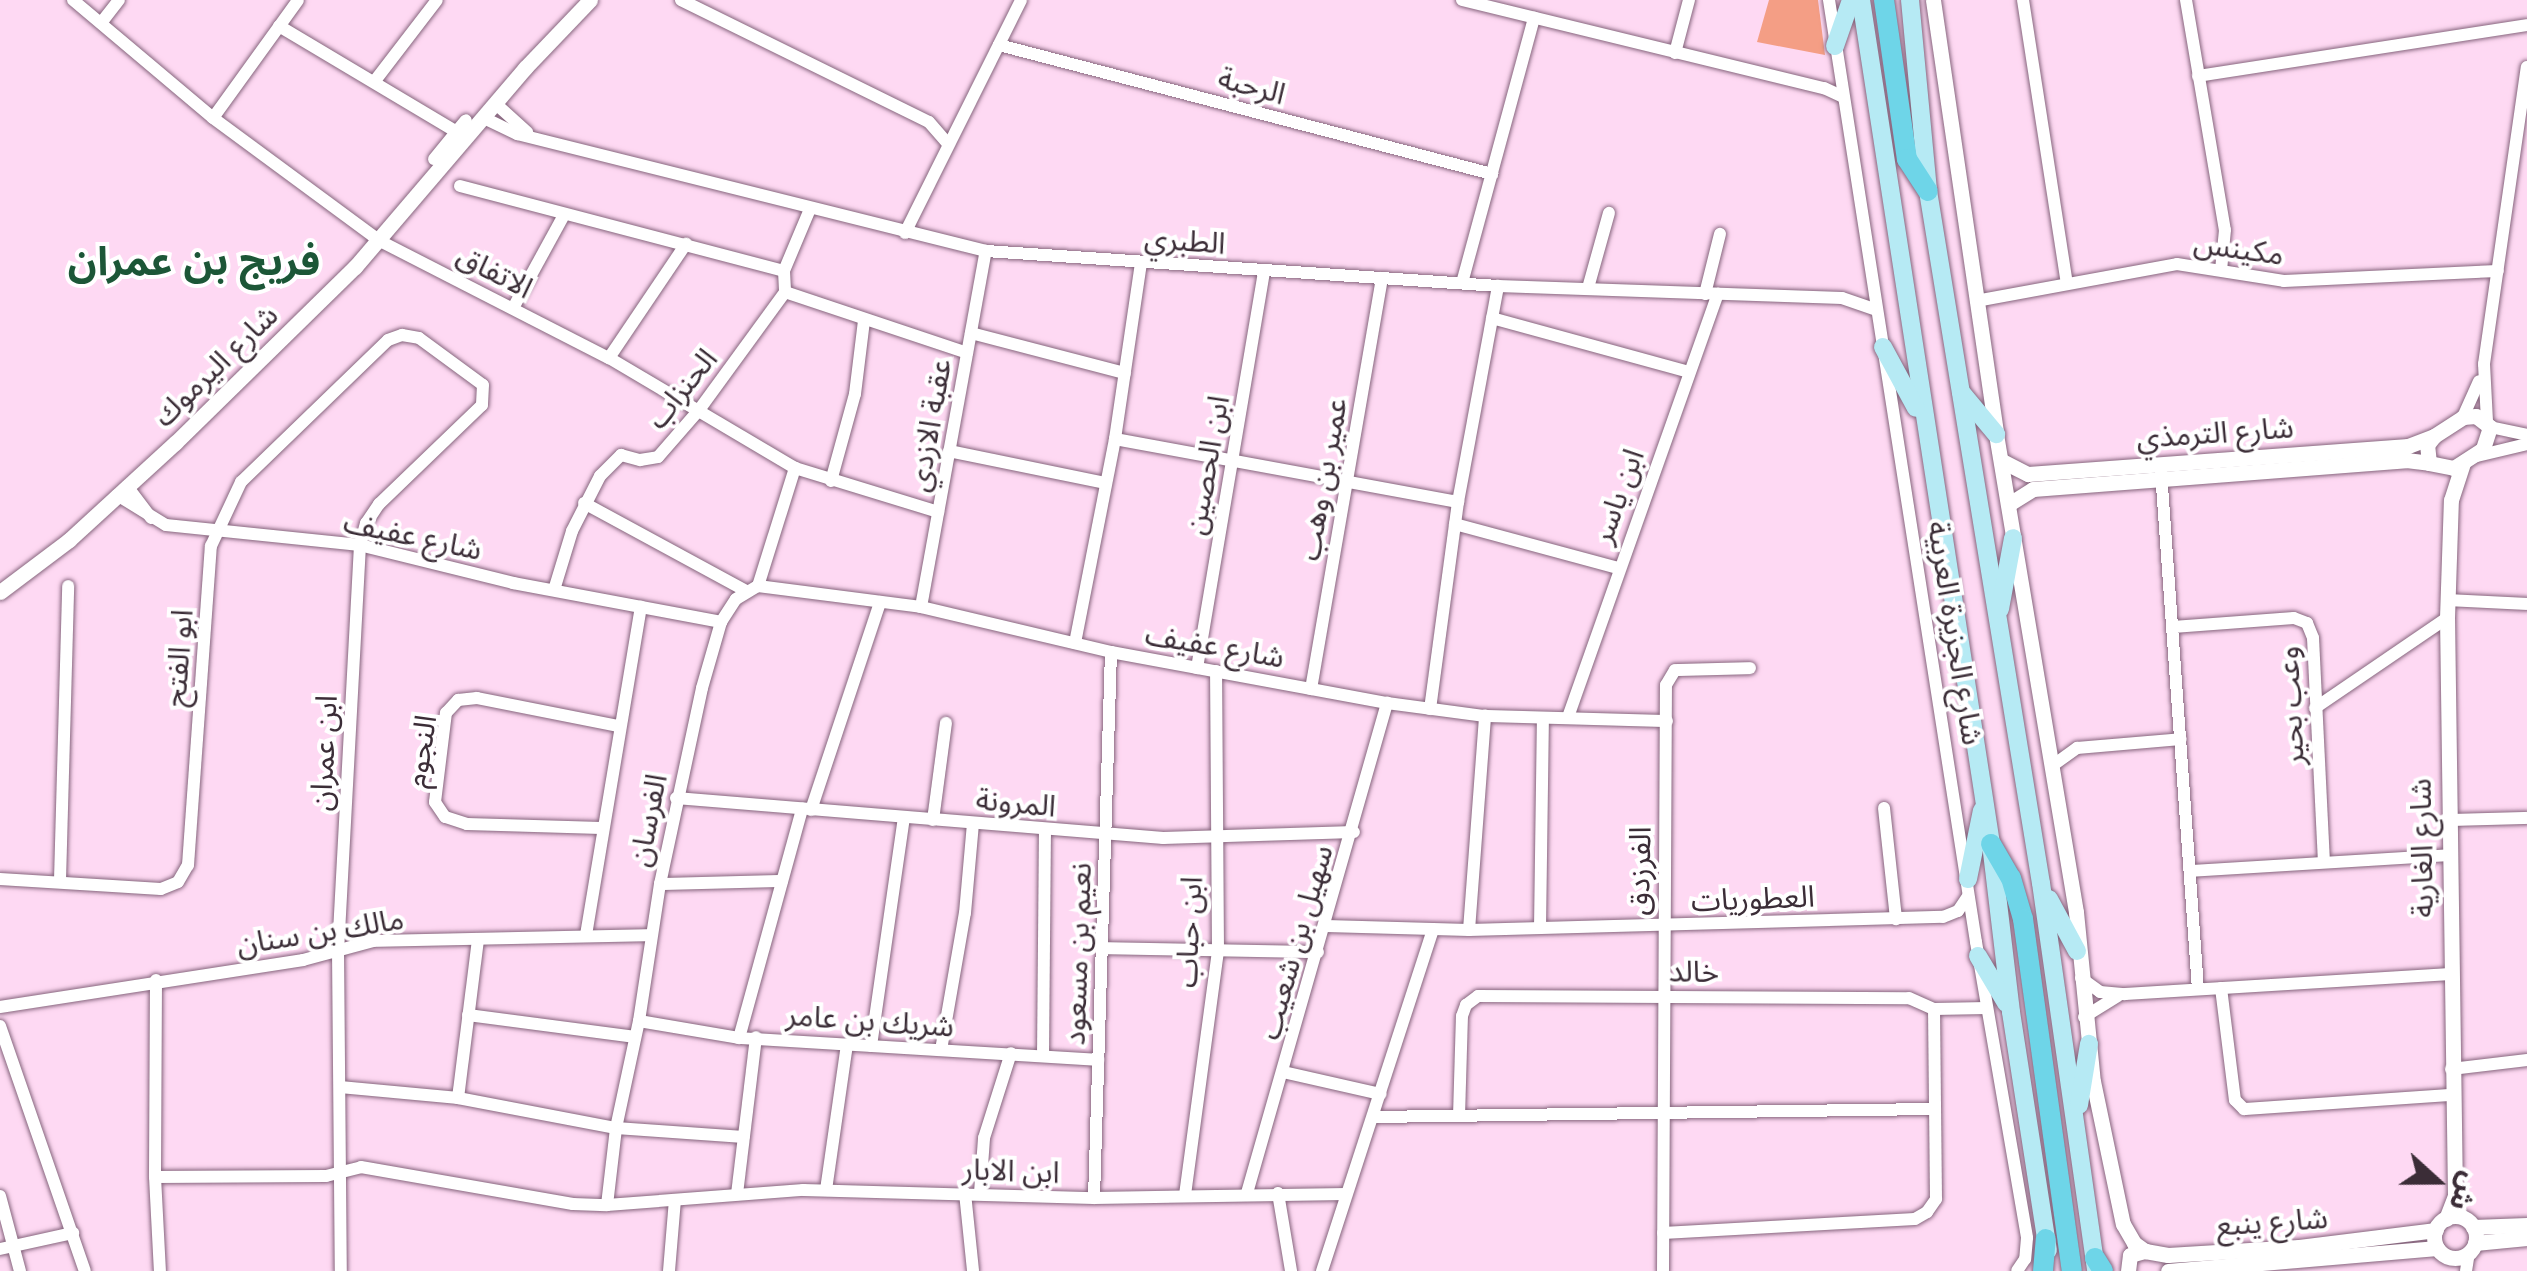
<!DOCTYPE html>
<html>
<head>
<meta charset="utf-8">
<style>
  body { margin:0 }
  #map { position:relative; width:2527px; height:1271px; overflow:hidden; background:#fed9f3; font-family:Mulish,"Noto Sans Arabic",sans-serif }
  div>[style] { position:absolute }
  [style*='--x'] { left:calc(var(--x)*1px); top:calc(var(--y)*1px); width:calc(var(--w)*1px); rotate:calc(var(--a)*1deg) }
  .green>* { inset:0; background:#f49e85 }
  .roads { filter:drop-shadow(0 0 2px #86657d) drop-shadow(0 0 2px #86657d) }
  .minor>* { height:12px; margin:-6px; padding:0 6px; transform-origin:6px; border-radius:6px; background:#fff }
  .tertiary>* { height:15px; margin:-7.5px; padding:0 7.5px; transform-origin:7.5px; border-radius:7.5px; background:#fff }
  .tertiary>.ring { margin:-7.5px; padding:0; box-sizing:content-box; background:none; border:15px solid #fff; border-radius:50% }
  .secondary>* { height:18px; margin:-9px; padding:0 9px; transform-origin:9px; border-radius:9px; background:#b6eaf4 }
  .primary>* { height:20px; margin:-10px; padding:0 10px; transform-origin:10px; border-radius:10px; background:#6ed5e8 }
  span { translate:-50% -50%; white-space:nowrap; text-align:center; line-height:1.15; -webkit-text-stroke:8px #fff; paint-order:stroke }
  .street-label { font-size:30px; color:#3b2d37 }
  .district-label { font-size:40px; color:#1c5637; font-weight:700 }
  .north { position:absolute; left:2387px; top:1131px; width:100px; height:100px; -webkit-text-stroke:8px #fff; paint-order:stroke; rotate:111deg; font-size:28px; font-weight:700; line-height:40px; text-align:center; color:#3b2d37 }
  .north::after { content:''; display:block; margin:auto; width:35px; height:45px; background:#3b2d37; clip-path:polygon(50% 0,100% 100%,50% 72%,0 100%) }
</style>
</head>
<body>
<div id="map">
  <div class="green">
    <div style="clip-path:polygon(1769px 0,1818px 0,1825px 55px,1757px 42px)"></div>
  </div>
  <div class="roads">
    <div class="minor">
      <div style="--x:73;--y:0;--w:183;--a:40.1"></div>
      <div style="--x:213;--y:118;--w:207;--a:36.4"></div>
      <div style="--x:380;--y:241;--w:257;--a:27.1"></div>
      <div style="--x:609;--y:358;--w:216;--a:30.6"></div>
      <div style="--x:795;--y:468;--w:150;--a:17.1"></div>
      <div style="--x:681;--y:0;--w:276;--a:26.2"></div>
      <div style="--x:929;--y:122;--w:28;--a:49"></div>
      <div style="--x:1462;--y:0;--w:373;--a:13.7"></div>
      <div style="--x:1824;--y:88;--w:19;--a:25"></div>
      <div style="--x:1829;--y:0;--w:953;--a:81.13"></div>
      <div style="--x:1976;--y:942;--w:300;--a:80.2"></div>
      <div style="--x:2027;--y:1238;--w:21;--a:95"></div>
      <div style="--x:2025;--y:1259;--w:14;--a:124"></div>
      <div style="--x:2023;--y:0;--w:286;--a:81.2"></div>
      <div style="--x:2186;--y:0;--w:233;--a:80.4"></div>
      <div style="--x:2225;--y:230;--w:40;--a:95.7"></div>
      <div style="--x:101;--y:23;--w:29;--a:-52"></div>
      <div style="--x:279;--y:26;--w:207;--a:30.8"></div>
      <div style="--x:999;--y:45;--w:510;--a:14.66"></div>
      <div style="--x:1675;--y:53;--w:55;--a:-75.2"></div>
      <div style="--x:2198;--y:76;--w:333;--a:-8.8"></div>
      <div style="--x:374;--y:82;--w:103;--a:-52.5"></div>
      <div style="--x:496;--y:104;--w:42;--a:42.1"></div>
      <div style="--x:213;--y:118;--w:145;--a:-54.2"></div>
      <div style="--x:484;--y:118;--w:37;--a:26"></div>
      <div style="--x:517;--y:134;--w:483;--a:14"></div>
      <div style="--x:986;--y:251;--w:513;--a:3.91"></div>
      <div style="--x:1498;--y:286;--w:344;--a:2"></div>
      <div style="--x:1842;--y:298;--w:36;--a:19"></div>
      <div style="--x:434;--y:159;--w:50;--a:-50.6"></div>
      <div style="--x:460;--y:186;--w:335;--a:14.7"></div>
      <div style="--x:810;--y:209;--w:67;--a:112.8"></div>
      <div style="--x:784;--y:271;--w:21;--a:87"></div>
      <div style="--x:785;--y:292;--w:192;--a:18.5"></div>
      <div style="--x:905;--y:233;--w:260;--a:-63.5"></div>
      <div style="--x:1462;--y:283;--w:275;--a:-74.8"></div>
      <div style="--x:1588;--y:288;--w:78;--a:-74.4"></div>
      <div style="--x:1705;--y:294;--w:62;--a:-76"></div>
      <div style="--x:1976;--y:301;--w:204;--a:-10.4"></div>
      <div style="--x:2177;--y:264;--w:108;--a:9"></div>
      <div style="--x:2284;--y:281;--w:214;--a:-2.7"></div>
      <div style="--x:513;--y:308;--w:106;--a:-61.3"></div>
      <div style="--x:1492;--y:318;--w:204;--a:15.3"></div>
      <div style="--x:971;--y:333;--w:159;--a:14.6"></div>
      <div style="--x:609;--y:358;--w:138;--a:-56"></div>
      <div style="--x:2463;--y:417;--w:39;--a:-66"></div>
      <div style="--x:2487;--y:421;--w:57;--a:-93"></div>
      <div style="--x:2484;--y:364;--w:300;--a:-81.8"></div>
      <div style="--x:2490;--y:427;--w:38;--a:12"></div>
      <div style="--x:1115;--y:439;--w:349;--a:10.4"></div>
      <div style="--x:949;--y:451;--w:159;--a:11.6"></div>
      <div style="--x:2477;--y:456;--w:51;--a:-13.5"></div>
      <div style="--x:2161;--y:472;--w:518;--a:85.91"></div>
      <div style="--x:831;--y:481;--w:90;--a:-74.6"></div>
      <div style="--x:855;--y:394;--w:74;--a:-83"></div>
      <div style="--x:127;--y:486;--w:40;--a:53"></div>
      <div style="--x:117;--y:495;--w:57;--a:31.5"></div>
      <div style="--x:166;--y:525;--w:195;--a:5.9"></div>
      <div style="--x:360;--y:545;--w:158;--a:13.9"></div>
      <div style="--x:513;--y:583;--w:212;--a:10.6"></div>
      <div style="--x:584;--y:503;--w:184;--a:28.5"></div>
      <div style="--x:1455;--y:524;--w:169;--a:15.1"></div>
      <div style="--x:758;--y:586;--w:164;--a:7.3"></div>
      <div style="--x:921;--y:607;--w:195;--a:13.3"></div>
      <div style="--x:1111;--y:652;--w:281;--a:10.5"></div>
      <div style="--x:1387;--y:703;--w:99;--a:7.6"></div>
      <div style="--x:1485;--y:716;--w:182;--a:1.6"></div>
      <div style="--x:554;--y:590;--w:62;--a:-73"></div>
      <div style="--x:572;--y:531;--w:62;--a:-63"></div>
      <div style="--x:600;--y:476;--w:30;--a:-45"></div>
      <div style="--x:621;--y:455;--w:20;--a:15"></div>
      <div style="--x:640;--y:460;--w:18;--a:-9"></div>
      <div style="--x:658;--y:457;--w:62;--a:-48.9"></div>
      <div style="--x:699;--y:410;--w:146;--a:-53.9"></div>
      <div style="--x:2448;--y:600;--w:79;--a:2.9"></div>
      <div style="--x:921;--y:607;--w:362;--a:-79.7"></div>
      <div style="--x:2173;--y:627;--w:121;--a:-4.3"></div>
      <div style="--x:2294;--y:618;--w:14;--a:21"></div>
      <div style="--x:2307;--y:623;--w:16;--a:68"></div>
      <div style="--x:2313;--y:638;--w:224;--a:87.2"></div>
      <div style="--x:1075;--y:643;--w:208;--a:-78.9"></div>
      <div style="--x:1115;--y:439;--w:178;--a:-81.6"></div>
      <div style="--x:1197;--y:668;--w:403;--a:-80.4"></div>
      <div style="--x:1311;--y:689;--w:417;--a:-80.2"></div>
      <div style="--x:2315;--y:708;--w:160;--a:-34.3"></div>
      <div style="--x:1430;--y:709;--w:209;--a:-82.3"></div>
      <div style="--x:1458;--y:502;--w:220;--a:-79.5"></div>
      <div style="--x:1568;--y:717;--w:449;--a:-70.5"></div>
      <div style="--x:2052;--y:766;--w:31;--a:-36"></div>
      <div style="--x:2077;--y:748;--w:104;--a:-4.9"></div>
      <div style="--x:676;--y:798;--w:489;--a:4.7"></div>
      <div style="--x:1163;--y:838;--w:191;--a:-1.8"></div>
      <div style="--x:1884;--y:808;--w:112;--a:83.8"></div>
      <div style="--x:811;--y:810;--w:219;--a:-71.6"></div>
      <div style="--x:933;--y:820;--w:98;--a:-82.4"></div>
      <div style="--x:2448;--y:820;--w:79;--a:-1.5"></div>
      <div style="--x:601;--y:828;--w:134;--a:-178.3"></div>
      <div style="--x:467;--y:824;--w:23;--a:-162"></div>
      <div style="--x:445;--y:817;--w:18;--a:-124"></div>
      <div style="--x:435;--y:802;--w:90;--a:-83"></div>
      <div style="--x:446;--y:713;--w:18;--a:-47"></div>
      <div style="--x:458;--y:700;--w:19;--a:-6"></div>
      <div style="--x:477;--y:698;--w:145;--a:11.2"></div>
      <div style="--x:2190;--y:871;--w:258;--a:-3.5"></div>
      <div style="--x:0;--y:879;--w:161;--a:3.6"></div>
      <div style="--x:161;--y:889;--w:18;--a:-22"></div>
      <div style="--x:178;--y:882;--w:20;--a:-60"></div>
      <div style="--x:188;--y:865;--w:320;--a:-85.9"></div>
      <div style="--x:211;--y:546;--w:71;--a:-64.9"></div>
      <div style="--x:241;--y:482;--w:204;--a:-44"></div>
      <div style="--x:388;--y:340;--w:15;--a:-20"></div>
      <div style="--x:402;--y:335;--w:17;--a:10"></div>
      <div style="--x:419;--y:338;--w:79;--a:36.3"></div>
      <div style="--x:483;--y:385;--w:20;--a:93"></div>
      <div style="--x:482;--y:405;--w:143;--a:136.1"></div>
      <div style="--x:379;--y:504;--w:23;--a:124"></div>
      <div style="--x:366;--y:523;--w:23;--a:105"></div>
      <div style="--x:360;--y:545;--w:406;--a:93.1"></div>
      <div style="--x:338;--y:950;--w:321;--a:89.5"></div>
      <div style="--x:60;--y:880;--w:294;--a:-88.4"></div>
      <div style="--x:660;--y:884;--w:122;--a:-1.4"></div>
      <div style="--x:1326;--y:926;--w:143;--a:1.6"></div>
      <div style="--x:1469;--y:930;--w:474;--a:-1.6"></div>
      <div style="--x:1943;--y:917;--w:16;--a:-22"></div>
      <div style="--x:1958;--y:911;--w:18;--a:-56"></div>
      <div style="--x:1540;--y:928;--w:210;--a:-89.2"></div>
      <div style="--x:1469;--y:930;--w:215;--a:-85.7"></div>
      <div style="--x:586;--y:935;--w:333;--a:-80.5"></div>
      <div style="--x:1102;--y:948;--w:216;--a:1.1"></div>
      <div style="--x:2081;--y:978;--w:24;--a:36"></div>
      <div style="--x:2100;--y:992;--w:25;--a:5"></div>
      <div style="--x:2125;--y:994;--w:326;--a:-3.5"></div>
      <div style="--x:156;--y:980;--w:197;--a:90.3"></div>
      <div style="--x:155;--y:1177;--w:94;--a:87"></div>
      <div style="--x:2221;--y:988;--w:113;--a:82.9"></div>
      <div style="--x:2235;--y:1100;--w:13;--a:45"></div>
      <div style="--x:2244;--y:1109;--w:207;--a:-3.9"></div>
      <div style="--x:0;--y:1007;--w:307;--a:-8.8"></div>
      <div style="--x:303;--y:960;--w:73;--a:-15.2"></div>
      <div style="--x:373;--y:941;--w:278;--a:-1.2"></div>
      <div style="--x:1934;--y:1009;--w:53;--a:-1.1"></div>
      <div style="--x:468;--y:1015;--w:167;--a:7.5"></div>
      <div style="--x:2084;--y:1017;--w:40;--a:-32"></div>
      <div style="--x:639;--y:1021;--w:101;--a:9.6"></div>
      <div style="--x:739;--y:1038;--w:360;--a:3.5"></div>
      <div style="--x:0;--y:1026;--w:259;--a:70.9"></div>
      <div style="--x:739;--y:1038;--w:238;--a:-74.6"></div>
      <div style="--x:871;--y:1046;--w:230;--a:-81.8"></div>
      <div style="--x:941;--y:1050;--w:139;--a:-80.1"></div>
      <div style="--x:965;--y:913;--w:89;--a:-84.9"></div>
      <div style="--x:1043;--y:1056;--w:226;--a:-89.5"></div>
      <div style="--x:2451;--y:1069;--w:77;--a:-6.8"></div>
      <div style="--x:1283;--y:1072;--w:100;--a:12.7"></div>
      <div style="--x:340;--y:1087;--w:119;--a:5.3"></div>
      <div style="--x:458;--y:1098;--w:161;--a:10.8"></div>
      <div style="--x:616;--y:1128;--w:128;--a:4"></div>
      <div style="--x:458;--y:1098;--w:160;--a:-82.8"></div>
      <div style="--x:1459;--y:1116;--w:100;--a:-88.3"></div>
      <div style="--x:1462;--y:1016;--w:12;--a:-70"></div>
      <div style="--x:1466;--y:1005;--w:15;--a:-37"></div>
      <div style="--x:1478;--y:996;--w:431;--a:0.3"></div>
      <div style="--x:1909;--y:998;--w:27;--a:24"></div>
      <div style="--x:1373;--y:1117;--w:560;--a:-0.82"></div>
      <div style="--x:155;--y:1177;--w:171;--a:-0.3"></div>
      <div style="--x:326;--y:1176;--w:36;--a:-14"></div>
      <div style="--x:361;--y:1167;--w:215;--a:9.9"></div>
      <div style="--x:573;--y:1204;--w:34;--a:2"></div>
      <div style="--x:607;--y:1205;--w:197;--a:-4.4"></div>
      <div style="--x:803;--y:1190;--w:291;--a:1.6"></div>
      <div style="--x:1094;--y:1198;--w:252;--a:-0.9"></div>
      <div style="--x:826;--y:1190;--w:147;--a:-81.8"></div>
      <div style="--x:965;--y:1193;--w:78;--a:84.1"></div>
      <div style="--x:980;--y:1193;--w:55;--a:-85.8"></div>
      <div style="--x:984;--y:1138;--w:89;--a:-72.4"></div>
      <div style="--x:1247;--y:1193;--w:510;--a:-74.05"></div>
      <div style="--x:1278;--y:1193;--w:79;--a:80.5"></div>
      <div style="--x:737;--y:1194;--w:158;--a:-83.1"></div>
      <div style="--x:1185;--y:1195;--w:246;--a:-82.3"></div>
      <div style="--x:1218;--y:951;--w:280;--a:-90.4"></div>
      <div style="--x:0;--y:1196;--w:78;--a:75.1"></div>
      <div style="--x:1094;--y:1198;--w:546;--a:-88.22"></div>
      <div style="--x:607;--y:1205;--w:78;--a:-83.3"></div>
      <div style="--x:616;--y:1128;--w:109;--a:-77.9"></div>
      <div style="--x:639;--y:1021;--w:139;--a:-81.3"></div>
      <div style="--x:660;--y:884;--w:200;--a:-77.9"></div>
      <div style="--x:702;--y:688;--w:69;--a:-73.9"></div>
      <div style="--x:721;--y:622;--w:27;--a:-57"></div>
      <div style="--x:736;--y:599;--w:26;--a:-31"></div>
      <div style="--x:758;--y:586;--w:124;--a:-72.6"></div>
      <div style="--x:1663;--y:1233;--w:252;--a:-3.2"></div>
      <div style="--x:1915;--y:1219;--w:14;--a:-30"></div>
      <div style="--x:1927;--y:1212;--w:16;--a:-55"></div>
      <div style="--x:1936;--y:1199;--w:190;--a:-90.6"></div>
      <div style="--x:0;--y:1249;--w:75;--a:-12.4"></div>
      <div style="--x:669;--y:1271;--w:71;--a:-85.2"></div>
      <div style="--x:1322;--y:1271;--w:359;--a:-72"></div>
      <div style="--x:1663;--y:1271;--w:586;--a:-89.71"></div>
      <div style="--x:1666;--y:685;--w:17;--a:-59"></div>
      <div style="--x:1675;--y:670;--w:75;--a:-1.5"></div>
      <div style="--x:2466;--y:1271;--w:18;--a:-81"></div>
    </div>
    <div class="tertiary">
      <div style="--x:1933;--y:0;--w:439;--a:81.7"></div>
      <div style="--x:1996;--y:434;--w:485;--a:80.5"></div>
      <div style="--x:2076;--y:912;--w:170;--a:84.3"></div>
      <div style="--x:2093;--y:1081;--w:146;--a:78.2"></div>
      <div style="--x:2123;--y:1224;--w:22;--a:60"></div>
      <div style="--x:2134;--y:1243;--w:14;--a:36"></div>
      <div style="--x:2476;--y:416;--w:18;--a:38"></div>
      <div style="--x:2490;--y:427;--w:23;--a:108"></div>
      <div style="--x:2483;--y:449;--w:35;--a:147"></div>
      <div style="--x:2454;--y:468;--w:25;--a:-169"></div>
      <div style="--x:2429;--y:463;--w:18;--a:-96"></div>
      <div style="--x:2427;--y:445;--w:11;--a:-52"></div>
      <div style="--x:2434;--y:436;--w:35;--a:-33"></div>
      <div style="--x:2463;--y:417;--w:13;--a:-4"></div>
      <div style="--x:2002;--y:461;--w:29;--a:27"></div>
      <div style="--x:2028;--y:474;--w:381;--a:-4.2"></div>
      <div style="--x:2408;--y:446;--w:28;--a:-21"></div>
      <div style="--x:2009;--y:504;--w:28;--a:-32"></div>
      <div style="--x:2033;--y:489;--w:374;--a:-4.4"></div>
      <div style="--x:2406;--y:460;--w:23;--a:7"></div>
      <div style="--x:0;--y:592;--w:86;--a:-37"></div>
      <div style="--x:69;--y:540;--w:144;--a:-42.5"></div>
      <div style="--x:175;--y:443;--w:252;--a:-44.4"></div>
      <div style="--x:355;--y:267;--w:262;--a:-49.5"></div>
      <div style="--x:525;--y:68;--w:94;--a:-46.3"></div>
      <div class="ring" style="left:2434px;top:1216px;width:27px;height:27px"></div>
      <div style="--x:2446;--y:1219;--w:25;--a:-69"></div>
      <div style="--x:2455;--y:1196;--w:578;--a:-90.79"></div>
      <div style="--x:2447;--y:618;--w:118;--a:-88.1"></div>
      <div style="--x:2451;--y:500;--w:38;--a:-72"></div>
      <div style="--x:2473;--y:1227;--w:54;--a:-2.1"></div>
      <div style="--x:2475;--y:1243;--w:52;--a:-5.5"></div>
      <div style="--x:2128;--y:1271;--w:16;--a:-83"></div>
      <div style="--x:2130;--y:1255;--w:16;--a:-15"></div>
      <div style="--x:2145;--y:1251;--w:23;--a:10"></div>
      <div style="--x:2168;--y:1255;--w:131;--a:-3.5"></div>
      <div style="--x:2299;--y:1247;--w:138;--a:-7.1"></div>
      <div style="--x:2168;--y:1271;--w:270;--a:-4.9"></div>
    </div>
    <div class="secondary">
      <div style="--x:1861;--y:0;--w:854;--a:81.24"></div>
      <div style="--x:1991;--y:844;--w:169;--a:83.2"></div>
      <div style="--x:2011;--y:1012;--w:241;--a:81.2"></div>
      <div style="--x:1910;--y:0;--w:192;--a:84.6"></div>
      <div style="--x:1928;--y:191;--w:701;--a:80.73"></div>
      <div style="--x:2041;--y:883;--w:392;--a:81.9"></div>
      <div style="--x:1835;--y:46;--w:49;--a:-70.8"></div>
      <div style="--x:1883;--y:347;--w:69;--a:61.6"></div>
      <div style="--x:1961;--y:392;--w:55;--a:50.2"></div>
      <div style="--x:2000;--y:609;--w:72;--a:-79.6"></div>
      <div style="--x:1968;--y:879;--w:70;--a:-78.5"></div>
      <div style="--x:2049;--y:899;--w:59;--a:61.7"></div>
      <div style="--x:1978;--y:956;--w:55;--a:59.2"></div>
      <div style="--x:2079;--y:1105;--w:62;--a:-80.7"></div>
    </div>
    <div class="primary">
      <div style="--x:1884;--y:0;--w:161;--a:81.8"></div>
      <div style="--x:1907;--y:159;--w:38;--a:57"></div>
      <div style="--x:1991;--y:844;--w:39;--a:60"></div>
      <div style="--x:2011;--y:878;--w:43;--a:73.7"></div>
      <div style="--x:2023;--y:919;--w:355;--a:82.1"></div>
      <div style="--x:2095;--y:1258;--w:15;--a:58"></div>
      <div style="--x:2043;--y:1271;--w:32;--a:-85"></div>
    </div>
  </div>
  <div class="street-label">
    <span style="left:1252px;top:85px;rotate:15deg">الرحبة</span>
    <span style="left:1185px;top:240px;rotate:4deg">الطبري</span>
    <span style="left:2239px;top:248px;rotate:8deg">مكينس</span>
    <span style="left:495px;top:271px;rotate:27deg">الاتفاق</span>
    <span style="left:215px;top:365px;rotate:-44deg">شارع اليرموك</span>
    <span style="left:681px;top:388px;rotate:-51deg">الحنزاب</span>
    <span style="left:929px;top:425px;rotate:-80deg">عقبة الازدي</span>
    <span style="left:2215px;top:432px;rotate:-4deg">شارع الترمذي</span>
    <span style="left:1206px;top:465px;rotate:-80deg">ابن الحصين</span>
    <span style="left:1322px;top:479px;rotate:-80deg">عمير بن وهب</span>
    <span style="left:1617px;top:496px;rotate:-70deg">ابن ياسر</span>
    <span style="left:413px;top:535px;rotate:12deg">شارع عفيف</span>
    <span style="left:1956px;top:633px;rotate:81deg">شارع الجزيرة العربية</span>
    <span style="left:1215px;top:645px;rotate:10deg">شارع عفيف</span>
    <span style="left:178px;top:658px;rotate:-86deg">ابو الفتح</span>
    <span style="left:2290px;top:706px;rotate:-93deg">وعب بحير</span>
    <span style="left:420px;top:751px;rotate:-81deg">النجوم</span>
    <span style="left:323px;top:753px;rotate:-87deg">ابن عمران</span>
    <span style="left:1016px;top:802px;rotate:5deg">المرونة</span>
    <span style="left:647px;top:820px;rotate:-79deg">الفرسان</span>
    <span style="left:2421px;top:848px;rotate:-91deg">شارع الغارية</span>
    <span style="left:1639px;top:871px;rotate:-89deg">الفرزدق</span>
    <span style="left:1753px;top:898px;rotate:-2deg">العطوريات</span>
    <span style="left:320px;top:931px;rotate:-9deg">مالك بن سنان</span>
    <span style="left:1188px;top:932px;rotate:-87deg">ابن حباب</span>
    <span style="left:1295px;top:942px;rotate:-74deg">سهيل بن شعيب</span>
    <span style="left:1077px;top:954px;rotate:-88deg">نعيم بن مسعود</span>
    <span style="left:1694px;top:971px;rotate:1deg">خالد</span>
    <span style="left:870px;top:1020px;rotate:4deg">شريك بن عامر</span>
    <span style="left:1011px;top:1170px;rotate:2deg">ابن الابار</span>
    <span style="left:2272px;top:1221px;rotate:-4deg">شارع ينبع</span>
  </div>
  <div class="district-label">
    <span style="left:194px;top:260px">فريج بن عمران</span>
  </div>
  <div class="north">ش</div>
</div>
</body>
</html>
